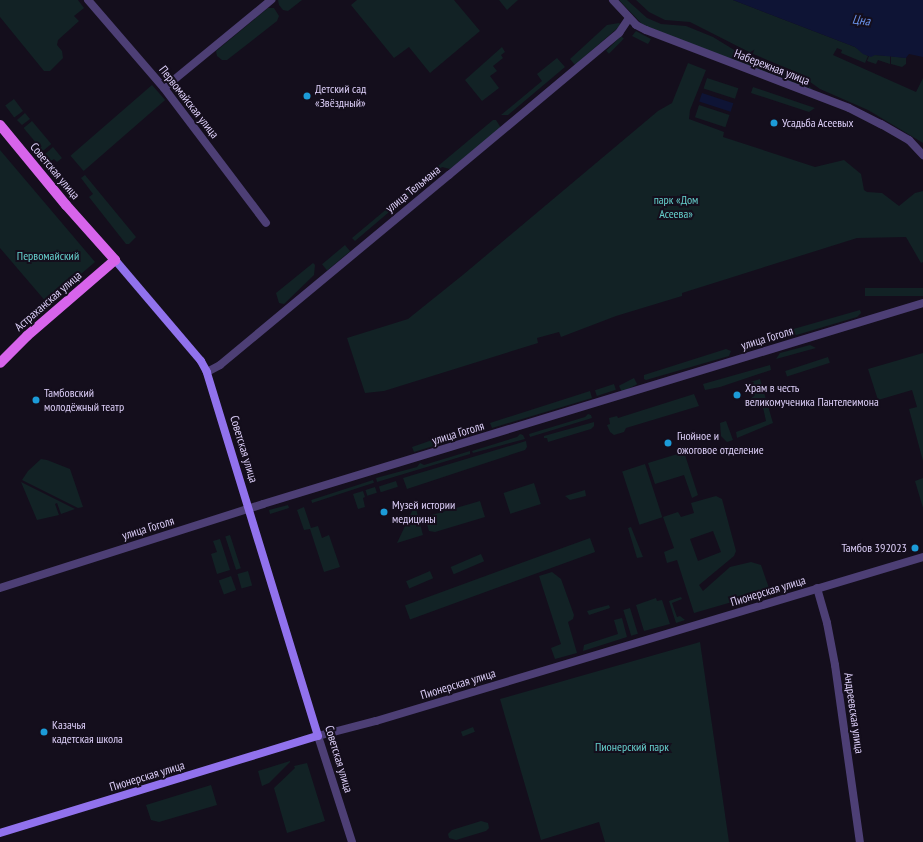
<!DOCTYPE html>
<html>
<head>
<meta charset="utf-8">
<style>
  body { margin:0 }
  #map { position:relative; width:923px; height:842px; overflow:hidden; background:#140e1c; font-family:"PT Sans Narrow",sans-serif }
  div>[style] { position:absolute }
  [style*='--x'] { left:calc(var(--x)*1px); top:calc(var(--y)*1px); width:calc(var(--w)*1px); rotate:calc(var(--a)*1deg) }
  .green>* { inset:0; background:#122225; transform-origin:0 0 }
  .water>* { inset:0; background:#0e1435; transform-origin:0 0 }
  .minor>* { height:8px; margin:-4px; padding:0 4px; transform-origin:4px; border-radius:4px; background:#4d3f75 }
  .tertiary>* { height:8px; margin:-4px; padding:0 4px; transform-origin:4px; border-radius:4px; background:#4d3f75 }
  .secondary>* { height:8px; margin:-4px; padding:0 4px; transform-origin:4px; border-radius:4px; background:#9172ed }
  .primary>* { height:10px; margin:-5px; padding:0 5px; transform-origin:5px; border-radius:5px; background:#d764eb }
  .dots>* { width:11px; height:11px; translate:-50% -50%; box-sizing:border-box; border:2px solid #140e1c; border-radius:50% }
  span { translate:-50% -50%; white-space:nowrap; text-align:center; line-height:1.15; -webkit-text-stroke:4px #140e1c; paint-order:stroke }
  .street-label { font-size:12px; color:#ddcff9 }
  .poi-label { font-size:12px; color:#ddcff9 }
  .left { translate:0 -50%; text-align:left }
  .right { translate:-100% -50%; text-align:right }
  .park-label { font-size:12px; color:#65cfcc }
  .water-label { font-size:13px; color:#6a93ec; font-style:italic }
</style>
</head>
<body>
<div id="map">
  <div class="green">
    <div style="clip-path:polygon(0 0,78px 0,84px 8px,74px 16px,79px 21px,58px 40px,57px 45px,62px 51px,63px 58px,50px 71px,44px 71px,0 17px)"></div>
    <div style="clip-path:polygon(278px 0,302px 0,288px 11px,283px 10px,279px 5px)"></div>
    <div style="clip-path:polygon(357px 0,454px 0,480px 31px,430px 73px,409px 47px,394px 58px,351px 5px)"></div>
    <div style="clip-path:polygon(499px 0,518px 0,507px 10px)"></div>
    <div style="clip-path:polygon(619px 0,627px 0,647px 18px,661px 24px,686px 26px,713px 37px,744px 56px,802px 79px,815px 92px,643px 25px)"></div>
    <div style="clip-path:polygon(636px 0,733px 0,855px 47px,868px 56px,865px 63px,841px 53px,842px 50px,837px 48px,833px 55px,916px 92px,923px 78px,923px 143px,868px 110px,820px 89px,796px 72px,751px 53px,690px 22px,665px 20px,649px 12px)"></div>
    <div style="clip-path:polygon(268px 8px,274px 8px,279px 16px,277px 21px,227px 60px,222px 60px,217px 56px,216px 51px)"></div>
    <div style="clip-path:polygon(619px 23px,621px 25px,575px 65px,570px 59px,607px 25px)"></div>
    <div style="clip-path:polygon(636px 31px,651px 39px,648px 44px,632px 36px)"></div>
    <div style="left:621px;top:36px;width:4px;height:21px;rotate:45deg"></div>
    <div style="clip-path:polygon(502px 47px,505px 52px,501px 55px,503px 58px,493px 66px,497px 71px,490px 76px,499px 88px,482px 101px,465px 80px)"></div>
    <div style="clip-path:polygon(875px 55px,890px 56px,890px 64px,878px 60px,876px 64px,867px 61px,869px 56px)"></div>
    <div style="clip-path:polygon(891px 56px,906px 58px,906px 64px,902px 67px,891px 64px)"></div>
    <div style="clip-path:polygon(557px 58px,565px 67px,508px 115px,501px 115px,542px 81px,537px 74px)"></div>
    <div style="clip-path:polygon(688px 63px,706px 70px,690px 110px,689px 119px,724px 132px,723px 137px,815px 167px,844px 160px,861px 174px,864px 190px,867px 192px,882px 193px,899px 206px,915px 193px,923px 191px,923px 262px,921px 263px,906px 237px,857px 238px,682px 293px,682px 296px,616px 316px,561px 337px,559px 332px,537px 338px,538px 343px,384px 391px,365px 393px,347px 338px,408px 319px,464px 274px,658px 111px,672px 103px)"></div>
    <div style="left:707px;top:78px;width:33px;height:11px;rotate:18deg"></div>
    <div style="left:152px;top:85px;width:20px;height:108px;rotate:49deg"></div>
    <div style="clip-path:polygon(753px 87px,815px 108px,809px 112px,751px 93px)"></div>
    <div style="left:14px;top:99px;width:15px;height:11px;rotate:53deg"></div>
    <div style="left:699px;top:105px;width:32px;height:13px;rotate:18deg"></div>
    <div style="clip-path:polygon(25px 113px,30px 119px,22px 125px,17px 120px)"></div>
    <div style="clip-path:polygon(493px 120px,496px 120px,501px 128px,450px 169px,442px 167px,355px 241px,352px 238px)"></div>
    <div style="left:32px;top:121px;width:30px;height:11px;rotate:50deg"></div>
    <div style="clip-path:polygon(53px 147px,62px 158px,57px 162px,54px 159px,51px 161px,45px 154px)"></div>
    <div style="clip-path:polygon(0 150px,95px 262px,47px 303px,0 248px)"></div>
    <div style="clip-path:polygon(85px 175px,136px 237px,129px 244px,126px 244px,89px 197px,93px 194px,81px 178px)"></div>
    <div style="left:345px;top:245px;width:8px;height:30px;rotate:50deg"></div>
    <div style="clip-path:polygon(313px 263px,315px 265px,314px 275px,284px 304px,279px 303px,276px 293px)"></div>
    <div style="left:923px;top:288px;width:8px;height:58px;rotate:90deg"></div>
    <div style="clip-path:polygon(860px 310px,861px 313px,857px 317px,773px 342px,769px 336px)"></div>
    <div style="clip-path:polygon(810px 345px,816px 348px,776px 359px,780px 353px)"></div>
    <div style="clip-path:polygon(726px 349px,731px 351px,729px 356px,646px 380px,644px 379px,644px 375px)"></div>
    <div style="clip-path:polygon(923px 353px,923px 461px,909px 409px,917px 407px,912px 390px,878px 400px,868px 369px)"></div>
    <div style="left:828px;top:357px;width:6px;height:45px;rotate:72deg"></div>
    <div style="clip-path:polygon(770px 365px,771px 370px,720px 387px,705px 390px,703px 384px)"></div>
    <div style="left:634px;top:378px;width:7px;height:17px;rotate:63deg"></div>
    <div style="clip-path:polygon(760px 379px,773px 423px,737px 438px,736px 432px,766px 421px,762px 403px,752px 406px,749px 400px,754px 396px,752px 389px,748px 386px,745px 387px,744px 384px)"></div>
    <div style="left:614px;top:384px;width:6px;height:20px;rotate:72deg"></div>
    <div style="clip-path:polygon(590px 391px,592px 398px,492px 428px,490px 423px)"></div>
    <div style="clip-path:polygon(694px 394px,699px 406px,626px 428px,624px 432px,614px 435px,610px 432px,607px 425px,610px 424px,609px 418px,617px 416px,618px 418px)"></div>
    <div style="clip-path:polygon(588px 414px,591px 415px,592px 418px,530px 437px,529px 434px,585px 417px)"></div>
    <div style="clip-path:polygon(726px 421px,733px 440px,727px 442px,721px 436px,720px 423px)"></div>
    <div style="clip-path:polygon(594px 422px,594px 426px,591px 429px,548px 442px,547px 438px,544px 438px,544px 436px)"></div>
    <div style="left:481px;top:425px;width:6px;height:38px;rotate:72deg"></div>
    <div style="clip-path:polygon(520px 434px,523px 435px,525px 439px,473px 453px,472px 451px,517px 437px)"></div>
    <div style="clip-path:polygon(441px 437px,443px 443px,414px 452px,412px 447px)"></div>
    <div style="clip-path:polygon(526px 441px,527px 447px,525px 450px,407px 489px,403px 478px)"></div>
    <div style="clip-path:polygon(470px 451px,470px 454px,377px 482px,376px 478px,417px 467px,420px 463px,424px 465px)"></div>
    <div style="clip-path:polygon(684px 452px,698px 495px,692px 498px,684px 475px,655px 484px,648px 463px)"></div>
    <div style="clip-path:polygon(41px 459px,47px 460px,70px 469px,83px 507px,78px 508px,22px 480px,28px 471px)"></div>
    <div style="left:645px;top:464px;width:56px;height:24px;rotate:72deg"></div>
    <div style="clip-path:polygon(923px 478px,923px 508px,915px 481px)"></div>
    <div style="left:373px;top:480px;width:3px;height:65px;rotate:72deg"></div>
    <div style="left:396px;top:481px;width:6px;height:18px;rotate:72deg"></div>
    <div style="clip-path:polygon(21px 482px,75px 509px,61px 514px,57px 503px,55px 504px,59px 515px,37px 520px)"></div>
    <div style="left:534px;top:483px;width:22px;height:32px;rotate:72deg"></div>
    <div style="left:375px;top:487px;width:6px;height:10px;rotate:72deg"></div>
    <div style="clip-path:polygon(585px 490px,586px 496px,570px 500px,565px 496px)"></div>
    <div style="clip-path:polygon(363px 491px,365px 497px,363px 498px,365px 507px,358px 509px,353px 494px)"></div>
    <div style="clip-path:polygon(evenodd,716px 496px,722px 499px,736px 551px,734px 556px,699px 585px,703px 591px,730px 567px,751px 562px,761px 565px,770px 591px,694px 613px,677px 560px,667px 563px,664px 552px,674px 548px,663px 517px,678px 512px,681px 517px,694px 513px,691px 503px,716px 496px,713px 531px,721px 552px,698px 561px,690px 539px,713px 531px)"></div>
    <div style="clip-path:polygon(480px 501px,485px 517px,435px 532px,429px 531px,425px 517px)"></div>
    <div style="clip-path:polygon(288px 505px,289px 508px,270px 514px,269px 510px)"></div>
    <div style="clip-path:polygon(415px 505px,423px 535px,397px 543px)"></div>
    <div style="clip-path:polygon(304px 507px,311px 528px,318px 526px,322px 538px,329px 535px,340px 567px,324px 572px,310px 529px,304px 530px,297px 510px)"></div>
    <div style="clip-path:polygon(631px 527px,643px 557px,637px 558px,628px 528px)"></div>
    <div style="left:230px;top:535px;width:35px;height:5px;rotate:72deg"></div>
    <div style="left:590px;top:538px;width:15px;height:197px;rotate:70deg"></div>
    <div style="clip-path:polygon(220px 539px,230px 570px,217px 574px,211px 554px,217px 552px,213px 541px)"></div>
    <div style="left:481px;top:554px;width:8px;height:33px;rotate:67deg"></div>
    <div style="left:248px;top:571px;width:15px;height:11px;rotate:74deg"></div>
    <div style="left:430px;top:571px;width:8px;height:26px;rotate:67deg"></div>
    <div style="clip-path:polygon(552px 572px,561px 579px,574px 615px,573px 619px,568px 622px,577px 653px,555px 659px,551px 648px,561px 644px,539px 576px)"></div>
    <div style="left:231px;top:576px;width:15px;height:13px;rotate:70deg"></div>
    <div style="clip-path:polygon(681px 597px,682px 599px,672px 603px,677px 617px,680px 616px,685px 620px,676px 623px,669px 601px)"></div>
    <div style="clip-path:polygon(656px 598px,657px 601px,662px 600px,670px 624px,644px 631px,636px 605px)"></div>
    <div style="clip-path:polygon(609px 605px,610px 608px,589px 615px,587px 611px)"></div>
    <div style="left:630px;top:608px;width:27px;height:7px;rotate:73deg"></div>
    <div style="clip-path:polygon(622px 618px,627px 637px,583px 651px,584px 645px,618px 634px,614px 620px)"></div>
    <div style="clip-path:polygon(700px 642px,729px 842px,605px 842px,599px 822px,541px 840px,500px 699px)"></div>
    <div style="left:473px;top:727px;width:5px;height:13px;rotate:68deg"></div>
    <div style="clip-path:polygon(290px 761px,290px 762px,269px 783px,262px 786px,258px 771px)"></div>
    <div style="clip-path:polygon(307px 763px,325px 821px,287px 833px,274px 788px,295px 768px,294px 766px)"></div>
    <div style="clip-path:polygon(211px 785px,217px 805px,159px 822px,151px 820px,146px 805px)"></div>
    <div style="clip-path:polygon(481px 821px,488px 823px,489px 828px,486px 831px,456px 840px,449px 838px,448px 834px,452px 830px)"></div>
  </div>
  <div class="water">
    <div style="clip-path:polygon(733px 0,923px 0,923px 57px,909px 54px,906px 58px,875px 55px,871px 57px,863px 54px,855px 47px)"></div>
    <div style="left:702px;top:93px;width:33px;height:9px;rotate:18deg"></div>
  </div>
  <div class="minor">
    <div style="--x:88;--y:0;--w:116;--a:49.2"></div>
    <div style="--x:164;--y:88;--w:169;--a:52.9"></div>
    <div style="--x:613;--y:0;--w:34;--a:47"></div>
    <div style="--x:636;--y:25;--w:11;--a:27"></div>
    <div style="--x:646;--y:30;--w:217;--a:21"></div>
    <div style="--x:849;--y:108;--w:36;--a:27"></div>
    <div style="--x:881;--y:124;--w:32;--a:30"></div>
    <div style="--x:909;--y:140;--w:21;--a:47"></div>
    <div style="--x:164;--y:88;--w:139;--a:-39.4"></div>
    <div style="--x:207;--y:372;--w:15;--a:-28"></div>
    <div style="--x:220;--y:365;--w:298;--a:-39.7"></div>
    <div style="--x:449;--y:175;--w:222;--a:-39.9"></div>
    <div style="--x:619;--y:33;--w:18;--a:-56"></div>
    <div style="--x:0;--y:588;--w:276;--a:-17.7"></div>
    <div style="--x:263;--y:504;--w:690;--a:-16.94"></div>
    <div style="--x:817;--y:588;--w:36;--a:74"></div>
    <div style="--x:827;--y:623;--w:43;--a:79.2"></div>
    <div style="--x:835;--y:665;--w:179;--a:82"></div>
    <div style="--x:318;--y:736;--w:60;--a:-14.5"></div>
    <div style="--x:376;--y:721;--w:571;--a:-16.69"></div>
  </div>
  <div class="tertiary">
    <div style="--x:318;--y:736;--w:111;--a:72.2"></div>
  </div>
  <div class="secondary">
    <div style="--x:0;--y:833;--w:332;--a:-17"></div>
    <div style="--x:318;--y:736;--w:381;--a:-107"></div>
    <div style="--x:207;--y:372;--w:13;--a:-119"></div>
    <div style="--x:201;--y:361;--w:133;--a:-130.4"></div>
  </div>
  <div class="primary">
    <div style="--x:0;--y:125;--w:104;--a:50.5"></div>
    <div style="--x:66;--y:205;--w:74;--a:48.3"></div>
    <div style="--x:115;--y:260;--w:116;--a:139.2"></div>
    <div style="--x:27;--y:336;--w:38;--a:135"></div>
  </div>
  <div class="dots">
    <div style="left:307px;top:96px;background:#1c9bd8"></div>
    <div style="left:774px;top:123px;background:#1c9bd8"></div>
    <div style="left:737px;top:395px;background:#1c9bd8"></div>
    <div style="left:36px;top:400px;background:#1c9bd8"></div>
    <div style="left:668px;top:443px;background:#1c9bd8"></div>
    <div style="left:384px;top:512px;background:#1c9bd8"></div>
    <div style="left:915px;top:548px;background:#1c9bd8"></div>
    <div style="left:44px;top:732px;background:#1c9bd8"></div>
  </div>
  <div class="street-label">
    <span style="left:772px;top:67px;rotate:21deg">Набережная улица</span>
    <span style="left:189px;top:102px;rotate:52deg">Первомайская улица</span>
    <span style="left:55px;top:171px;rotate:50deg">Советская улица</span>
    <span style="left:413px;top:189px;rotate:-39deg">улица Тельмана</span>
    <span style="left:48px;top:301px;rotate:-41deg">Астраханская улица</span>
    <span style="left:767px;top:338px;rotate:-17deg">улица Гоголя</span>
    <span style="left:458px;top:433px;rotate:-17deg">улица Гоголя</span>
    <span style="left:244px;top:449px;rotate:73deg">Советская улица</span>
    <span style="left:148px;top:528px;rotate:-17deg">улица Гоголя</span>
    <span style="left:768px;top:591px;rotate:-17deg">Пионерская улица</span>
    <span style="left:458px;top:684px;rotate:-17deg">Пионерская улица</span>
    <span style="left:854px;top:713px;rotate:82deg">Андреевская улица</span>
    <span style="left:339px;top:759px;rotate:73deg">Советская улица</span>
    <span style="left:147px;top:776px;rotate:-17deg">Пионерская улица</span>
  </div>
  <div class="poi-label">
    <span class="left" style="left:315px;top:96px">Детский сад<br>«Звёздный»</span>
    <span class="left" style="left:782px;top:123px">Усадьба Асеевых</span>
    <span class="left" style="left:745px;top:395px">Храм в честь<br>великомученика Пантелеимона</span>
    <span class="left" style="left:44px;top:400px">Тамбовский<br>молодёжный театр</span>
    <span class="left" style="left:677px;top:443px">Гнойное и<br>ожоговое отделение</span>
    <span class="left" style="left:392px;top:512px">Музей истории<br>медицины</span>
    <span class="right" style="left:907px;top:548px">Тамбов 392023</span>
    <span class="left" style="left:52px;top:732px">Казачья<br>кадетская школа</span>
  </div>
  <div class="park-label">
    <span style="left:676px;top:207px">парк «Дом<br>Асеева»</span>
    <span style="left:48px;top:256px">Первомайский</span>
    <span style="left:632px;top:747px">Пионерский парк</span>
  </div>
  <div class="water-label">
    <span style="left:861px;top:21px;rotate:6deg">Цна</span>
  </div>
</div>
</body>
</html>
